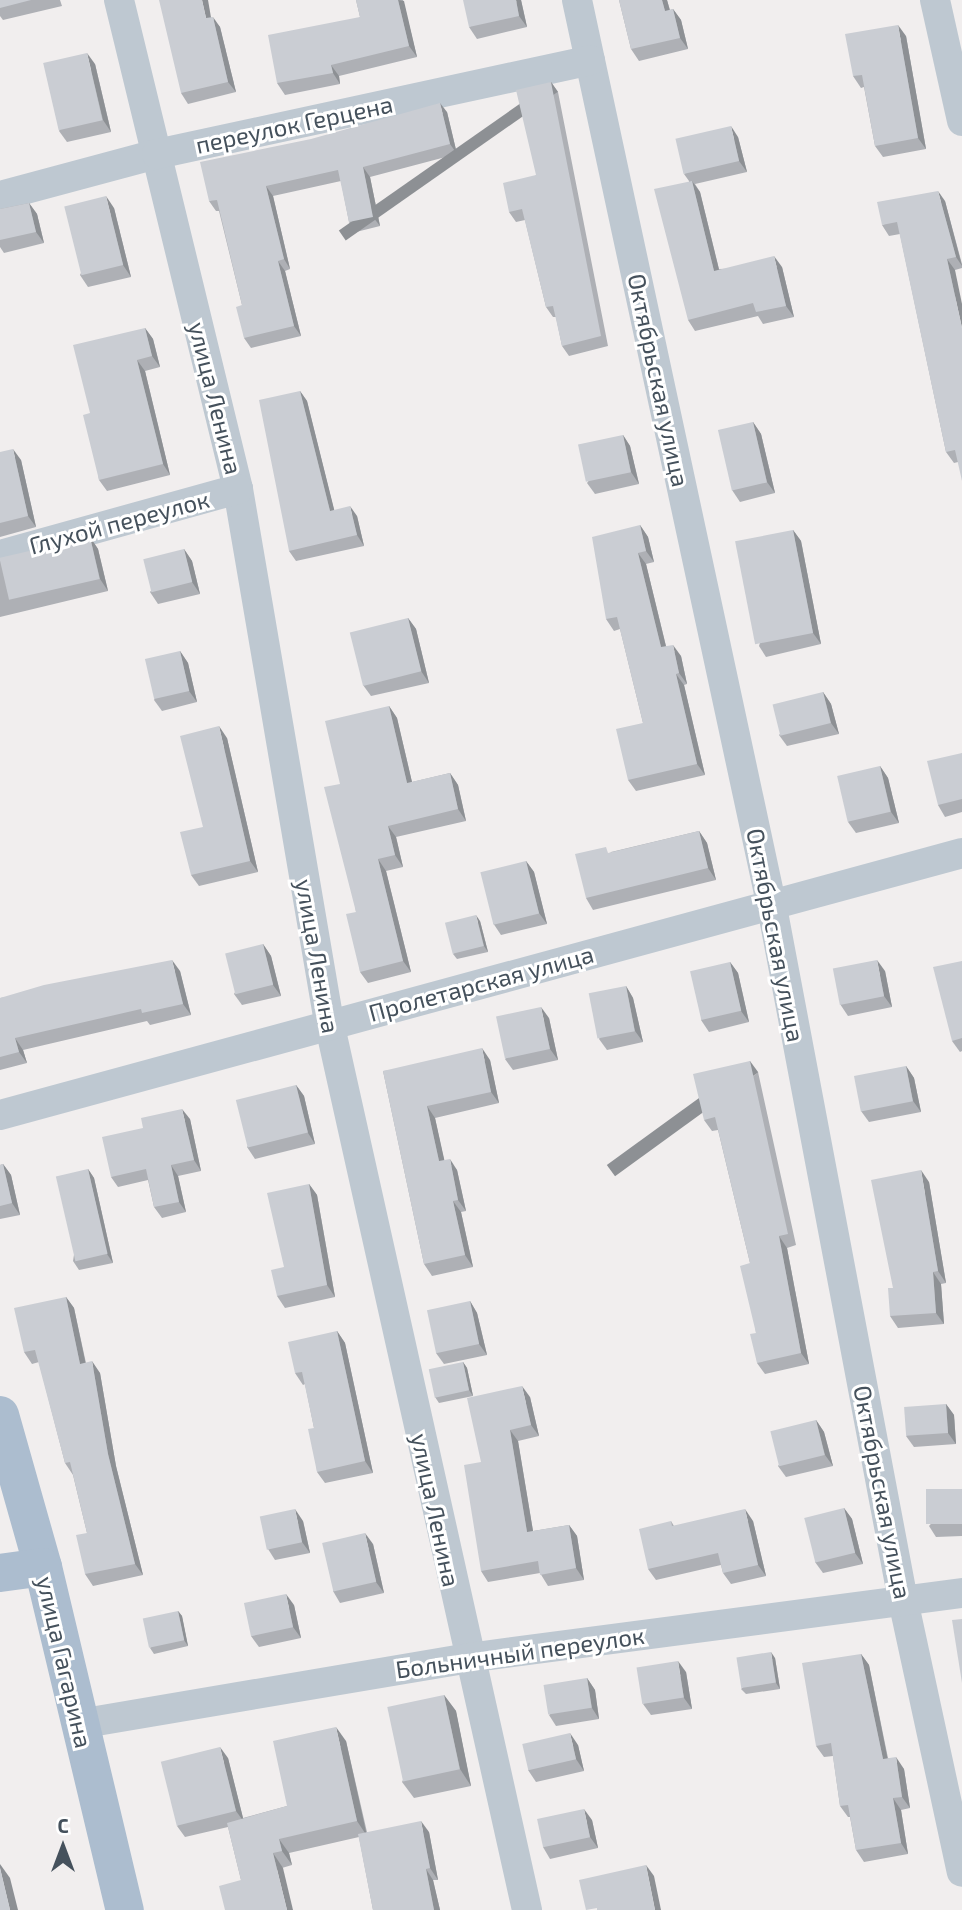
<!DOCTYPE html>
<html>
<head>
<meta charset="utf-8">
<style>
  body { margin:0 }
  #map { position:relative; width:962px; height:1910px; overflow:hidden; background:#f1eeee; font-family:"Exo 2",sans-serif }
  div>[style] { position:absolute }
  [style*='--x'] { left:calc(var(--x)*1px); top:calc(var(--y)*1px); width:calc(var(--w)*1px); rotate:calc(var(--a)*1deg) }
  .minor>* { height:30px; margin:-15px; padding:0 15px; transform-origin:15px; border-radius:15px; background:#bec8d1 }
  .major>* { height:38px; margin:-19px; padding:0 19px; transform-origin:19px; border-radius:19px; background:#acbdcf }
  .wall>* { inset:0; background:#aeb0b5 }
  .shaded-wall>* { inset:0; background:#8d9094; transform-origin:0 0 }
  .building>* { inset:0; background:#cacdd3; transform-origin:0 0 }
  span { translate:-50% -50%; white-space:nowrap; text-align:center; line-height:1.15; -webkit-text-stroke:6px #fff; paint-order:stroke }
  .street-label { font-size:24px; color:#45515c }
  .north { position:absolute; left:28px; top:1812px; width:70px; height:70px; -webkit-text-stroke:5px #fff; paint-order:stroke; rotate:0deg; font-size:19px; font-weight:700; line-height:28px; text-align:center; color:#45515c }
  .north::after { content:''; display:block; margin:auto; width:24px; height:32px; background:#45515c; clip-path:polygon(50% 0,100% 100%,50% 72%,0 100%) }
</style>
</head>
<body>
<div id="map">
  <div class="minor">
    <div style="--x:119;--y:0;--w:503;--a:76.32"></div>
    <div style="--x:238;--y:489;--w:541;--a:80.31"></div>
    <div style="--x:329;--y:1022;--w:910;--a:77.43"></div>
    <div style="--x:577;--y:0;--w:928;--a:77.87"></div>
    <div style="--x:772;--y:907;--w:705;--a:79.3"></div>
    <div style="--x:903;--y:1600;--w:278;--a:77.8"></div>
    <div style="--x:935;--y:0;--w:124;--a:77.4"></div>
    <div style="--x:0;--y:196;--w:163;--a:-15"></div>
    <div style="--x:157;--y:154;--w:443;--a:-12.2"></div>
    <div style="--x:0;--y:555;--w:247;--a:-15.5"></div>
    <div style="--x:0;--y:1115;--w:997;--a:-15.23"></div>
    <div style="--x:79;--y:1724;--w:395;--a:-9.6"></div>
    <div style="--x:468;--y:1658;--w:498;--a:-7.5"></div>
  </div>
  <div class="major">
    <div style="--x:0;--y:1415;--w:158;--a:74.2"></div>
    <div style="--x:43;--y:1567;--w:353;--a:76.6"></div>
    <div style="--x:0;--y:1573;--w:43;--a:-7.9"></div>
  </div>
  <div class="wall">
    <div style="clip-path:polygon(0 0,60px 0,62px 6px,3px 20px,0 16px)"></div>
    <div style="clip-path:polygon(356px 0,403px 0,417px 57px,339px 76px,340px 84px,285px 95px,277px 83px,360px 17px)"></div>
    <div style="clip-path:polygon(521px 0,527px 27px,477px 39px,469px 27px)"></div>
    <div style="clip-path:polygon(619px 0,667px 0,670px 10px,673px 9px,681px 20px,688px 49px,639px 61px,631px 49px)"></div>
    <div style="clip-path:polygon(211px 17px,220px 27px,236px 92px,188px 104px,181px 93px)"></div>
    <div style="clip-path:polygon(906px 36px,926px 149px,883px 157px,875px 146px,864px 87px,861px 88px,853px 76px)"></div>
    <div style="clip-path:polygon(95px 64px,111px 132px,67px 142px,59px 131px)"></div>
    <div style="clip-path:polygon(551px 82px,558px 92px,608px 346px,569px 356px,562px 346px,556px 317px,553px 317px,546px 307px,525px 220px,516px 222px,509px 212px,536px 175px)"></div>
    <div style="clip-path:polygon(447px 112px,457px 154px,370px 177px,380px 226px,356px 232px,349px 222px,341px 181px,273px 196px,290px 269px,285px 271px,301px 336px,251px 348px,244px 338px,242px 305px,219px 211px,216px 211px,209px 201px)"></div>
    <div style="clip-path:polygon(738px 137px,747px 172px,695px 184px,700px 192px,719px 269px,782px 267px,794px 317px,763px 324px,758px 316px,695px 331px,688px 320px,689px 181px,684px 174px)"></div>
    <div style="clip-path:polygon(945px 201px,962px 264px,962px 268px,955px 270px,958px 462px,954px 463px,946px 452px,900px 234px,889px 236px,882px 225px)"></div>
    <div style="clip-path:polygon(29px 203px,37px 214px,44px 243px,4px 253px,0 247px,0 209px)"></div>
    <div style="clip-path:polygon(114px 208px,131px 277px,88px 287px,80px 275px)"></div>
    <div style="clip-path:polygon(145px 328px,153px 339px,160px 367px,145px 371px,170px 475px,107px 491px,99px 480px,90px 413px)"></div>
    <div style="clip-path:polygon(300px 391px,307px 401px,334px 510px,357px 516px,364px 546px,296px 561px,289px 551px)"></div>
    <div style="clip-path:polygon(753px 422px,761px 434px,775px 493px,740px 502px,732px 490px)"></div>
    <div style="clip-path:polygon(623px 435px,630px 446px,639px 484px,595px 494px,587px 483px)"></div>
    <div style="clip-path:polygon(0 452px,21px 460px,36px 527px,0 537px)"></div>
    <div style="clip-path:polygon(640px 525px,648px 537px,654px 562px,646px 564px,666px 646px,681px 656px,687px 684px,684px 685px,705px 775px,636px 791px,628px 780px,643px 723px,620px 629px,614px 631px,606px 619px)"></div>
    <div style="clip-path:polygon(793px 530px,801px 541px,821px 644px,766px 657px,759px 646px)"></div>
    <div style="clip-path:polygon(90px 537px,98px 549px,108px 591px,0 617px,0 560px)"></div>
    <div style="clip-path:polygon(184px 549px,192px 561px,200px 594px,158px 604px,150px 592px)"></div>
    <div style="clip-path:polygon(408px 618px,416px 629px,429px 683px,371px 696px,363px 685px)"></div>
    <div style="clip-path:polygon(180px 651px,188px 663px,197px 702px,162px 711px,154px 700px)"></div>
    <div style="clip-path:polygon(823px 692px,831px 704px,839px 734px,787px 746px,779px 735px)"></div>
    <div style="clip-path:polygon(389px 706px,397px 718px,412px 782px,450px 773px,458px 785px,466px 821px,396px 837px,403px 867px,386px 871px,411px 972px,368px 983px,360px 972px,356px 912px,340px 784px)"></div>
    <div style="clip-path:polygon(227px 738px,258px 872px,199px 886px,191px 875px,203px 827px)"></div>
    <div style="clip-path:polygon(962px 753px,962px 812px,945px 817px,938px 805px)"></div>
    <div style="clip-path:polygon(880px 766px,888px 778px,899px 823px,856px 833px,848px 822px)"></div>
    <div style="clip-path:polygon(699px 831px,707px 843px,716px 880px,593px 910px,586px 898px,611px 852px)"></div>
    <div style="clip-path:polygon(526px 861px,534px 872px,547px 924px,501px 935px,493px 923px)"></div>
    <div style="clip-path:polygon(480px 921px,488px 952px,457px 959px,453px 954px)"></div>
    <div style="clip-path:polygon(263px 944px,271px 956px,281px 996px,242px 1005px,234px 994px)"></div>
    <div style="clip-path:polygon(962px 961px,962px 1051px,960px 1052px,952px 1041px)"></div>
    <div style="clip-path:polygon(730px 962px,738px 973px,749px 1022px,709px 1032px,701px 1020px)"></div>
    <div style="clip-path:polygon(180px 971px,191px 1015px,150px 1025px,147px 1021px,23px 1050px,27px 1063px,0 1070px,0 998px)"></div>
    <div style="clip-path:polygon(885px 971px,892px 1007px,848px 1016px,840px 1004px)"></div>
    <div style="clip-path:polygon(626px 986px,633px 998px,643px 1042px,607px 1050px,599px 1039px)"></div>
    <div style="clip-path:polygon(549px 1018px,558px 1060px,513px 1070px,505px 1059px)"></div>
    <div style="clip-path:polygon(490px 1060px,499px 1103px,435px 1118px,444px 1160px,457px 1170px,466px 1211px,461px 1212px,473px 1267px,432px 1276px,424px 1264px,383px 1071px)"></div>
    <div style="clip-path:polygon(906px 1066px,914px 1078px,921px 1112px,869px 1122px,861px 1111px)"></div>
    <div style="clip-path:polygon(758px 1072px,796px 1245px,787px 1248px,809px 1364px,765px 1374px,757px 1363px,756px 1333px,750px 1263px,718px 1130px,712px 1131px,704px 1120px)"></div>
    <div style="clip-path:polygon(296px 1085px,304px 1096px,315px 1144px,255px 1159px,247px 1147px)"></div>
    <div style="clip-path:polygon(190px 1119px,201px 1171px,178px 1176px,186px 1212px,162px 1218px,154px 1207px,148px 1180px,118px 1187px,111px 1177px)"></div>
    <div style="clip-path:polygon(3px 1164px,11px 1175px,20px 1215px,0 1219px,0 1165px)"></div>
    <div style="clip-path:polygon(88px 1169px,94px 1178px,113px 1263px,79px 1270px,73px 1261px)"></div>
    <div style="clip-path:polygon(929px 1182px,946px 1283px,941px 1284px,944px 1324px,898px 1328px,890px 1316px,893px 1288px)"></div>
    <div style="clip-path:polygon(309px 1184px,317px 1195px,335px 1297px,285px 1308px,277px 1296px,284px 1267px)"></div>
    <div style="clip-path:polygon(66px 1297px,74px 1308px,86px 1363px,100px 1373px,116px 1466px,143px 1575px,93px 1586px,85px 1574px,87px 1533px,73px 1475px,65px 1463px,39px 1362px,32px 1364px,24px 1352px)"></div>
    <div style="clip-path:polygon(470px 1301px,477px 1313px,487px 1355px,444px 1364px,436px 1353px)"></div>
    <div style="clip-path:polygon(337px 1331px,345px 1343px,373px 1473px,325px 1483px,317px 1472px,314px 1428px,305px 1384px,303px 1385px,295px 1373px)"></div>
    <div style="clip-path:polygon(463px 1362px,467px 1368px,473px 1396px,439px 1403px,435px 1397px)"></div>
    <div style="clip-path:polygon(530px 1397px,539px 1436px,518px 1441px,533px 1531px,569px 1525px,577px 1536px,584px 1580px,548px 1586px,540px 1573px,488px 1582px,481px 1571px,481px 1462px)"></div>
    <div style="clip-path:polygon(946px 1404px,954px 1415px,956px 1444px,914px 1447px,906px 1436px)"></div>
    <div style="clip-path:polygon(816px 1420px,824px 1432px,833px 1466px,786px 1477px,778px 1466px)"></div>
    <div style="clip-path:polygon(962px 1489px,962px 1536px,936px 1537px,929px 1526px)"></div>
    <div style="clip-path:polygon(844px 1508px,852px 1519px,863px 1564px,823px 1573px,815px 1562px)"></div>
    <div style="clip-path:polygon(303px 1521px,310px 1553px,275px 1560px,268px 1549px)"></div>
    <div style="clip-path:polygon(671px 1521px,674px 1526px,753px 1521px,766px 1576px,731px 1584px,723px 1573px,721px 1565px,656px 1580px,648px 1569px)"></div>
    <div style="clip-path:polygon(373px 1544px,384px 1593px,340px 1603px,333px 1591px)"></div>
    <div style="clip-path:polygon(294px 1605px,301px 1638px,259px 1647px,251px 1636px)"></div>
    <div style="clip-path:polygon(178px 1611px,182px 1616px,188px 1646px,154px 1654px,150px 1648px)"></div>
    <div style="clip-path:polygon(861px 1654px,869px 1665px,888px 1758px,904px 1769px,910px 1808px,901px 1810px,908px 1854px,864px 1862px,856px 1850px,850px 1817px,848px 1817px,840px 1806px,833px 1756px,824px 1757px,816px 1746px)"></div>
    <div style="clip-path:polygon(775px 1658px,780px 1689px,746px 1694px,741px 1689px)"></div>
    <div style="clip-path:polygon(686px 1672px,692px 1709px,651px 1715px,643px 1704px)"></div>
    <div style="clip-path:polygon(587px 1678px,595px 1690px,599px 1719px,556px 1726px,549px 1715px)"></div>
    <div style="clip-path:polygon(444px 1695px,456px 1711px,471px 1786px,414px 1798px,402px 1782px)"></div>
    <div style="clip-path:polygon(346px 1741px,367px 1832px,429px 1832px,438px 1880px,433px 1880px,440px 1910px,373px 1910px,359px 1837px,289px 1853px,292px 1865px,241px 1880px,228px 1827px,185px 1837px,177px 1826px,228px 1758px,243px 1818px,287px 1806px)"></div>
    <div style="clip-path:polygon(578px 1745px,584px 1771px,536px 1782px,528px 1770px)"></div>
    <div style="clip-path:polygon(592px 1820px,598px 1848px,550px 1859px,543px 1847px)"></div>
  </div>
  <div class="shaded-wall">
    <div style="clip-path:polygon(202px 0,208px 0,213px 29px,206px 18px)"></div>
    <div style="clip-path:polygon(398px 0,404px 1px,417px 57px,409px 46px)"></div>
    <div style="clip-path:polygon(516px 0,521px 0,527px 27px,519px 16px)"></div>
    <div style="clip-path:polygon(662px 0,667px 0,673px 22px,665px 11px)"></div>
    <div style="clip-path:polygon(673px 9px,681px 20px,688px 49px,680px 38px)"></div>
    <div style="clip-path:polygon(213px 17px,220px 27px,236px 92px,228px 82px)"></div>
    <div style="clip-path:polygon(898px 25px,906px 36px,926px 149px,918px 138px)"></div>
    <div style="clip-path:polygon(87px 53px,95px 64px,111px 132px,103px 120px)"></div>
    <div style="clip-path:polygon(331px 65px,339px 76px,340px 84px,333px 73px)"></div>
    <div style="left:551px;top:82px;width:12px;height:259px;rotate:55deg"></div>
    <div style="clip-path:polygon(440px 103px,447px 112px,457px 154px,450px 144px)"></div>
    <div style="clip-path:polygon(731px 126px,738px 137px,747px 172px,739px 161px)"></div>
    <div style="clip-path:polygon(363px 167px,370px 177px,380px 226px,373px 217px)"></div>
    <div style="clip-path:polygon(692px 181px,700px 192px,722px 282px,714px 271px)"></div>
    <div style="clip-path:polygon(266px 186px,273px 196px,290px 269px,284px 259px)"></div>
    <div style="clip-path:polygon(938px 191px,945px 201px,962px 266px,956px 257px)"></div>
    <div style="clip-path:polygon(106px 196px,114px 208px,131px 277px,123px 265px)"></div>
    <div style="clip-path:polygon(29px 203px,37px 214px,44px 243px,36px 232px)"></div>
    <div style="clip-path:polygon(774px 256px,782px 267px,794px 317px,786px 306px)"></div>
    <div style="clip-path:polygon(947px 259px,955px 270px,962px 304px,962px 328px)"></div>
    <div style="clip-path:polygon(278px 261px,285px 271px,301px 336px,294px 326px)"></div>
    <div style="clip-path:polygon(145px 328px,153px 339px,160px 367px,152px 356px)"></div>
    <div style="clip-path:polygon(137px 360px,145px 371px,170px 475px,163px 464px)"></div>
    <div style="clip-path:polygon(300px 391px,307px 401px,337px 521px,330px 511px)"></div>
    <div style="clip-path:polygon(753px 422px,761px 434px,775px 493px,767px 482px)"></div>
    <div style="clip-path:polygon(623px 435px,630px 446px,639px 484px,631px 472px)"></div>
    <div style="clip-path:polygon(13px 449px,21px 460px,36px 527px,28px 516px)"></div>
    <div style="clip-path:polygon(350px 506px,357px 516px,364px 546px,357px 535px)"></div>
    <div style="clip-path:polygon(640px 525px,648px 537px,654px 562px,646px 551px)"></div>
    <div style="clip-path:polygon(793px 530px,801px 541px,821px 644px,813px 633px)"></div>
    <div style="clip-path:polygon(90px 537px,98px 549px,108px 591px,100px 579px)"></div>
    <div style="clip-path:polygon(184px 549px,192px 561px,200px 594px,192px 582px)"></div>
    <div style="clip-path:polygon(638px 553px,646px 564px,669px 659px,661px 647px)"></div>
    <div style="clip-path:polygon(408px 618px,416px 629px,429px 683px,421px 671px)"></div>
    <div style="clip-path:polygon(673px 645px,681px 656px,687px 684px,679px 673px)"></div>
    <div style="clip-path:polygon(180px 651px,188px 663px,197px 702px,189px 691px)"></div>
    <div style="clip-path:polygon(676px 674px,684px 685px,705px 775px,697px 764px)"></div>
    <div style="clip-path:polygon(823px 692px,831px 704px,839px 734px,831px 723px)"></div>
    <div style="clip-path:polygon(389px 706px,397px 718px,415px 795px,407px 783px)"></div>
    <div style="clip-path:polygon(219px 726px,227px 738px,258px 872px,250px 861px)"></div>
    <div style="clip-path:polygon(880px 766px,888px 778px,899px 823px,891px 812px)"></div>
    <div style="clip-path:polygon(450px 773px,458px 785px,466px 821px,458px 809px)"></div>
    <div style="clip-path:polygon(388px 826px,396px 837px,403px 867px,395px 855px)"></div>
    <div style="clip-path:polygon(699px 831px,707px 843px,716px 880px,708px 868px)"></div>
    <div style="clip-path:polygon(378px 859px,386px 871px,411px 972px,403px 961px)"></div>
    <div style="clip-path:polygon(526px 861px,534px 872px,547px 924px,539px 913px)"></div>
    <div style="clip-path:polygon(476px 915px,480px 921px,488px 952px,484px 946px)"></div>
    <div style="clip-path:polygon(263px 944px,271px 956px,281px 996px,273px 985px)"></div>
    <div style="clip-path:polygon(172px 960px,180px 971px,191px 1015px,183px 1004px)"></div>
    <div style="clip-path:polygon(877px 960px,885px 971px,892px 1007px,884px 996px)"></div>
    <div style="clip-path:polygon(730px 962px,738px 973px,749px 1022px,741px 1011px)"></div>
    <div style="clip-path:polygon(626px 986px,633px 998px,643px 1042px,635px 1031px)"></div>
    <div style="clip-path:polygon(541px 1007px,549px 1018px,558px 1060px,550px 1049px)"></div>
    <div style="clip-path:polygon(15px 1038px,23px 1050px,27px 1063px,19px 1052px)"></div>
    <div style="clip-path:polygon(482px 1048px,490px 1060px,499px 1103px,491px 1092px)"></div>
    <div style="left:750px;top:1061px;width:14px;height:177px;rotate:54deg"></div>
    <div style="clip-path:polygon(906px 1066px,914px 1078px,921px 1112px,913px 1101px)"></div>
    <div style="clip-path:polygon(296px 1085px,304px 1096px,315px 1144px,308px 1133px)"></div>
    <div style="clip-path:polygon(427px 1106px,435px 1118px,447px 1172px,439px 1161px)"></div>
    <div style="clip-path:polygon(182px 1109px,190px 1119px,201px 1171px,194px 1160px)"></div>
    <div style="clip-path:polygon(450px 1159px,457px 1170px,466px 1211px,458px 1200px)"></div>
    <div style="clip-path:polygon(3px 1164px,11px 1175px,20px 1215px,12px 1203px)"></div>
    <div style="clip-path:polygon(171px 1165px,178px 1176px,186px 1212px,179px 1202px)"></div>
    <div style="clip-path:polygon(88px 1169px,94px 1178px,113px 1263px,107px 1254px)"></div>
    <div style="clip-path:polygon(921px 1170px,929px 1182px,946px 1283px,938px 1271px)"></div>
    <div style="clip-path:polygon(309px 1184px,317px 1195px,335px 1297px,327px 1285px)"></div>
    <div style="clip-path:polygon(453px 1201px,461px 1212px,473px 1267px,465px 1255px)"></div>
    <div style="clip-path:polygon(779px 1236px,787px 1248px,809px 1364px,801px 1353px)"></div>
    <div style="clip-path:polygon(933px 1272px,941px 1284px,944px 1324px,936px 1313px)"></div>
    <div style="clip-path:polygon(66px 1297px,74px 1308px,88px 1375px,80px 1364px)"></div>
    <div style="clip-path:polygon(470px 1301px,477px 1313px,487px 1355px,479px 1344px)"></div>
    <div style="clip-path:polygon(337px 1331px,345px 1343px,373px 1473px,365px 1461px)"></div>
    <div style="clip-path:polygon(92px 1361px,100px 1373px,116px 1466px,143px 1575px,135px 1564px,108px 1454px)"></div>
    <div style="clip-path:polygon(463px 1362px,467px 1368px,473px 1396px,469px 1390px)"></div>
    <div style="clip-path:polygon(522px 1386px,530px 1397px,539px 1436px,531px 1425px)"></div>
    <div style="clip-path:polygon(946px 1404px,954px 1415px,956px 1444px,948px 1433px)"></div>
    <div style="clip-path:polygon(816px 1420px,824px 1432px,833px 1466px,825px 1455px)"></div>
    <div style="clip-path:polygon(510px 1430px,518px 1441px,535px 1543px,527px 1532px)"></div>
    <div style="clip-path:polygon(844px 1508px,852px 1519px,863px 1564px,855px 1553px)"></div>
    <div style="clip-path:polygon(295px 1509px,303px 1521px,310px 1553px,302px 1542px)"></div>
    <div style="clip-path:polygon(745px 1509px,753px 1521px,766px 1576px,758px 1565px)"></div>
    <div style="clip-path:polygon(569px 1525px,577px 1536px,584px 1580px,576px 1568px)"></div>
    <div style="clip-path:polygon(365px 1533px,373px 1544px,384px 1593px,376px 1582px)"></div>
    <div style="clip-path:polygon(286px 1594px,294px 1605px,301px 1638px,293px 1627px)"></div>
    <div style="clip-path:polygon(178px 1611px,182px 1616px,188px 1646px,184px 1640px)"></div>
    <div style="clip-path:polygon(771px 1652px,775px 1658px,780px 1689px,776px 1683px)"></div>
    <div style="clip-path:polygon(861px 1654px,869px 1665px,890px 1771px,883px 1759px)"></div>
    <div style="clip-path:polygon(678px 1661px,686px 1672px,692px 1709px,684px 1698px)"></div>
    <div style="clip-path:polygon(587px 1678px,595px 1690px,599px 1719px,592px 1708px)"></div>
    <div style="clip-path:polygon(444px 1695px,456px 1711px,471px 1786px,460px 1769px)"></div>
    <div style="clip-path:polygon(336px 1727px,346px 1741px,367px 1836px,357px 1821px)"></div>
    <div style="clip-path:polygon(570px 1733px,578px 1745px,584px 1771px,576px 1759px)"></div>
    <div style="clip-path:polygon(220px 1747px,228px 1758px,244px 1822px,236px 1811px)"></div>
    <div style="clip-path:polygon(896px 1757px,904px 1769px,910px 1808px,902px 1797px)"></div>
    <div style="clip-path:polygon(893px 1798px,901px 1810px,908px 1854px,901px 1843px)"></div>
    <div style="clip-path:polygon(584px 1809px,592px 1820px,598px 1848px,590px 1837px)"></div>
    <div style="clip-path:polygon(421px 1821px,429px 1832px,438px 1880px,430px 1868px)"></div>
    <div style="clip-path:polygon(279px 1839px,289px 1853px,292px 1865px,282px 1851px)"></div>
    <div style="clip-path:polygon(273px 1853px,283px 1868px,293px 1910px,287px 1910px)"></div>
    <div style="clip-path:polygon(0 1864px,10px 1878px,18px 1910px,10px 1910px,0 1868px)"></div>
    <div style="clip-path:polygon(646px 1865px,654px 1876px,661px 1910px,655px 1910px)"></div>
    <div style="clip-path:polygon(426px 1869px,433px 1880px,440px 1910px,434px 1910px)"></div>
  </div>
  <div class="building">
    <div style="clip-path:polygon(0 0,31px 0,0 8px)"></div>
    <div style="clip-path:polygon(159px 0,202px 0,206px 18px,213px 17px,228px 82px,181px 93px)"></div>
    <div style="clip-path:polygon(356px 0,398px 0,409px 46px,331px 65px,333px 73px,277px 83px,268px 35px,360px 17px)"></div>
    <div style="clip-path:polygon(463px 0,516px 0,519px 16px,469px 27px)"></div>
    <div style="clip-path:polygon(619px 0,662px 0,665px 11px,673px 9px,680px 38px,631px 49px)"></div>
    <div style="clip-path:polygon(898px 25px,918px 138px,875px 146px,862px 75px,853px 76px,845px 34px)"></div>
    <div style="left:87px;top:53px;width:69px;height:45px;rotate:77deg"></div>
    <div style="clip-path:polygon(551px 82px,601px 336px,562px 346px,553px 306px,546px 307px,522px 209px,509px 212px,503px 183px,536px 175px,516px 90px)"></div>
    <div style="clip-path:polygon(440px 103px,450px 144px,363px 167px,373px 217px,349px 222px,338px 170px,266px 186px,284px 259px,278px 261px,294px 326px,244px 338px,236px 307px,242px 305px,217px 200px,209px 201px,200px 162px,311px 139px)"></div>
    <div style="left:731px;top:126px;width:36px;height:57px;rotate:77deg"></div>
    <div style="clip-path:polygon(692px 181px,714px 271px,774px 256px,786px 306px,756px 312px,753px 303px,688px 320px,654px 189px)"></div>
    <div style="clip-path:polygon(938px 191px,956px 257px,947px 259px,962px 328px,962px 481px,955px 450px,946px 452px,897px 222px,882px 225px,877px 202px)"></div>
    <div style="left:106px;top:196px;width:71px;height:43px;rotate:76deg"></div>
    <div style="clip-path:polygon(29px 203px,36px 232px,0 240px,0 209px)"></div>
    <div style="clip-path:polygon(145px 328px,152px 356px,137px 360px,163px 464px,99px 480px,83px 415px,90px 413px,73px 345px)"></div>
    <div style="clip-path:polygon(300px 391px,330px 511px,350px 506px,357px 535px,289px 551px,259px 400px)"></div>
    <div style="left:753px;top:422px;width:62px;height:36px;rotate:77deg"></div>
    <div style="left:623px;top:435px;width:38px;height:46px;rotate:78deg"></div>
    <div style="clip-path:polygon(13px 449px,28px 516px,0 523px,0 452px)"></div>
    <div style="clip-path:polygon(640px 525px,646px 551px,638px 553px,661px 647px,673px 645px,679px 673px,676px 674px,697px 764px,628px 780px,616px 729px,643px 723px,617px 617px,606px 619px,592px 537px)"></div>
    <div style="left:793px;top:530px;width:105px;height:59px;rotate:79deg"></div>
    <div style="left:90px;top:537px;width:43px;height:93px;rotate:77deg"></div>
    <div style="left:184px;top:549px;width:34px;height:42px;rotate:76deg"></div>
    <div style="left:408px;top:618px;width:55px;height:60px;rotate:76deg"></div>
    <div style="left:180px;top:651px;width:41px;height:36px;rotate:77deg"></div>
    <div style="left:823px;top:692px;width:32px;height:52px;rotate:76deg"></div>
    <div style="clip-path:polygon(389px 706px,407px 783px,450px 773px,458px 809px,388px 826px,395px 855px,378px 859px,403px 961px,360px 972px,346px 914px,356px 912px,324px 787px,340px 784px,325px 721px)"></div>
    <div style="clip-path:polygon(219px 726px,250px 861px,191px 875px,180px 832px,203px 827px,180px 736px)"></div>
    <div style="clip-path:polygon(962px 753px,962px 799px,938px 805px,927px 761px)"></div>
    <div style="left:880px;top:766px;width:47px;height:44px;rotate:77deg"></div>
    <div style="clip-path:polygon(699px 831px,708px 868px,586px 898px,575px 854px,606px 847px,608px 853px)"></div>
    <div style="left:526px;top:861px;width:54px;height:47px;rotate:76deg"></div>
    <div style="left:476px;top:915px;width:32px;height:32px;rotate:76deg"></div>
    <div style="left:263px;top:944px;width:42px;height:39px;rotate:76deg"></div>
    <div style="clip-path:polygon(172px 960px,183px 1004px,142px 1013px,141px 1009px,15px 1038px,19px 1052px,0 1057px,0 998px,44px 985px)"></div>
    <div style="left:877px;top:960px;width:37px;height:45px;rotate:79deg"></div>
    <div style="clip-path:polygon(962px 961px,962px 1038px,952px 1041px,933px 967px)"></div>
    <div style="left:730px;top:962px;width:50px;height:41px;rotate:77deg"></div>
    <div style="left:626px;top:986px;width:46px;height:38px;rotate:79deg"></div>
    <div style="left:541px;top:1007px;width:43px;height:46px;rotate:78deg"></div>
    <div style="clip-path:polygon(482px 1048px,491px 1092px,427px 1106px,439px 1161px,450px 1159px,458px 1200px,453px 1201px,465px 1255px,424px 1264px,383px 1071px)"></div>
    <div style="clip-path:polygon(750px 1061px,788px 1234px,779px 1236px,801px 1353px,757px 1363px,750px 1334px,756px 1333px,740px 1266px,750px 1263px,715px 1117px,704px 1120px,693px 1074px)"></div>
    <div style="left:906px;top:1066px;width:36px;height:53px;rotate:79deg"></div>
    <div style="left:296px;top:1085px;width:49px;height:62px;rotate:76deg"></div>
    <div style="clip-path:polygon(182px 1109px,194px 1160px,171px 1165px,179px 1202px,154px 1207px,146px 1169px,111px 1177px,102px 1137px,143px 1128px,141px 1118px)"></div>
    <div style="clip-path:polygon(3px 1164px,12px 1203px,0 1206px,0 1165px)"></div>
    <div style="left:88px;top:1169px;width:87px;height:33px;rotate:77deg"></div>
    <div style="clip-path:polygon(921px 1170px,938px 1271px,933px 1272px,936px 1313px,890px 1316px,888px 1288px,893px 1288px,871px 1180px)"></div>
    <div style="clip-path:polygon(309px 1184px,327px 1285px,277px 1296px,271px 1270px,284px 1267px,267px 1193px)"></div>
    <div style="clip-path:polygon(66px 1297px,80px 1364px,92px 1361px,108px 1454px,135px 1564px,85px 1574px,76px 1535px,87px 1533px,70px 1462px,65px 1463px,35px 1350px,24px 1352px,14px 1308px)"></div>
    <div style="left:470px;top:1301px;width:44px;height:44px;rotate:78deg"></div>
    <div style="clip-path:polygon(337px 1331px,365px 1461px,317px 1472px,308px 1429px,314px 1428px,302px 1372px,295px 1373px,288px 1342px)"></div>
    <div style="left:463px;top:1362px;width:29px;height:35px;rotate:78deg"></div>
    <div style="clip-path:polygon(522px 1386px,531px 1425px,510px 1430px,527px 1532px,569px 1525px,576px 1568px,540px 1575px,538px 1561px,481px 1571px,464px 1465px,481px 1462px,467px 1398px)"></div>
    <div style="left:946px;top:1404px;width:29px;height:42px;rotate:86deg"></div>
    <div style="left:816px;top:1420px;width:36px;height:47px;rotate:76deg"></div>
    <div style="left:962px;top:1489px;width:35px;height:36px;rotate:90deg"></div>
    <div style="left:844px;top:1508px;width:46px;height:41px;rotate:76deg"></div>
    <div style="left:295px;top:1509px;width:34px;height:36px;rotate:78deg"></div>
    <div style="clip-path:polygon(745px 1509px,758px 1565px,723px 1573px,718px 1553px,648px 1569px,639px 1529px,671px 1521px,672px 1526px)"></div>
    <div style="left:365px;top:1533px;width:50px;height:44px;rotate:77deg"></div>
    <div style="left:286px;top:1594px;width:34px;height:43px;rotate:78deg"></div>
    <div style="left:178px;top:1611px;width:30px;height:36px;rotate:78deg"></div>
    <div style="clip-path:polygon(962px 1619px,962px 1683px,952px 1620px)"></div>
    <div style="left:771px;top:1652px;width:31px;height:35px;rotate:81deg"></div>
    <div style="clip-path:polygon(861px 1654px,883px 1759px,896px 1757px,902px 1797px,893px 1798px,901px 1843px,856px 1850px,848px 1805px,840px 1806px,831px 1743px,816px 1746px,802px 1663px)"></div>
    <div style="left:678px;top:1661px;width:37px;height:42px;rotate:81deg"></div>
    <div style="left:587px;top:1678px;width:30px;height:44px;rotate:81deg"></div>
    <div style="left:444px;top:1695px;width:76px;height:58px;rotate:78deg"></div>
    <div style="clip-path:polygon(336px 1727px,357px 1821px,279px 1839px,282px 1851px,273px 1853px,287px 1910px,225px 1910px,219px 1886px,241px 1880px,227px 1823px,287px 1806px,273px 1741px)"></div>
    <div style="left:570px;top:1733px;width:27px;height:49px;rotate:77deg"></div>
    <div style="left:220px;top:1747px;width:66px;height:61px;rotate:76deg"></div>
    <div style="left:584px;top:1809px;width:29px;height:48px;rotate:78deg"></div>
    <div style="clip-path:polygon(421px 1821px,430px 1868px,426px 1869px,434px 1910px,373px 1910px,358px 1834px)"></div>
    <div style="clip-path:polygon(646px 1865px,655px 1910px,597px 1910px,597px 1908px,586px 1910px,579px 1880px)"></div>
    <div style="clip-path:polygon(0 1868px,10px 1910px,0 1910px)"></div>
  </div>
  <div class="street-label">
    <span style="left:294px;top:124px;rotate:-12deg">переулок Герцена</span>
    <span style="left:659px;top:380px;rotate:78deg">Октябрьская улица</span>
    <span style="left:216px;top:398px;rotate:76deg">улица Ленина</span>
    <span style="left:119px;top:522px;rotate:-15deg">Глухой переулок</span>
    <span style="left:776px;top:935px;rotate:79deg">Октябрьская улица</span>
    <span style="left:318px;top:956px;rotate:80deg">улица Ленина</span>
    <span style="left:481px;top:983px;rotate:-15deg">Пролетарская улица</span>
    <span style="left:883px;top:1492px;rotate:79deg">Октябрьская улица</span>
    <span style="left:436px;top:1510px;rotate:78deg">улица Ленина</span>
    <span style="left:520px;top:1652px;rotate:-8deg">Больничный переулок</span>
    <span style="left:65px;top:1662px;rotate:77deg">улица Гагарина</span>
  </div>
  <div class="north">С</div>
</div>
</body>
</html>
